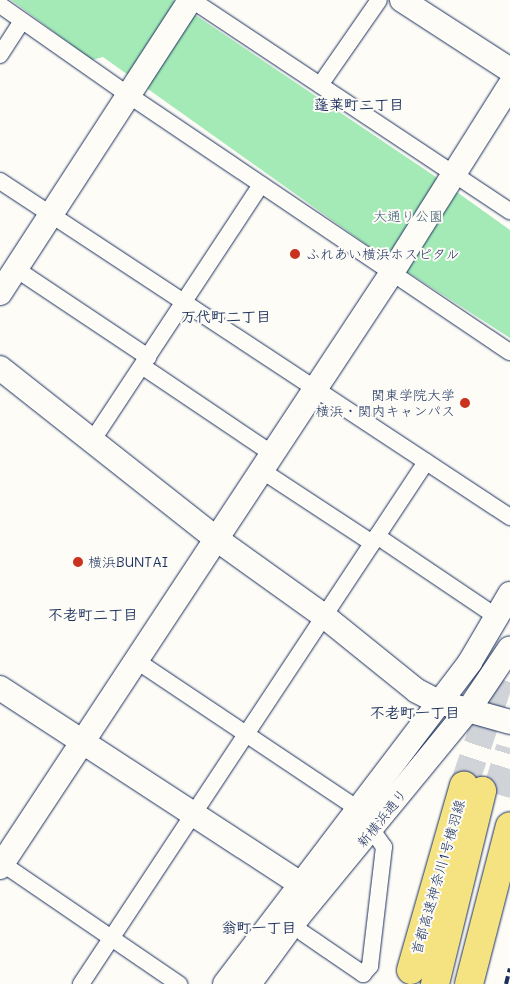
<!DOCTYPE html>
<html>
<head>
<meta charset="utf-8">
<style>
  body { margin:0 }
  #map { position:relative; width:510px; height:984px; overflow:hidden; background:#fdfcf7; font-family:Mali,"Klee One",sans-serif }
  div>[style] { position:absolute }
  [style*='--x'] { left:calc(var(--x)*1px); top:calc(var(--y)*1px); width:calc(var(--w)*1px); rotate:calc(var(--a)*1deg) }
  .green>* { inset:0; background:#a3eab7 }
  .highway-tunnel>* { height:28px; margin-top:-14px; transform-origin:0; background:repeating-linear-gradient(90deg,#d0d3d8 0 28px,transparent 0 42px) }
  .roads { filter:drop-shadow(0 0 1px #1b2f5e) drop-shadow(0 0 1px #1b2f5e) }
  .street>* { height:16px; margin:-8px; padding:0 8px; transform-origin:8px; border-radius:8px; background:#fdfcf7 }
  .secondary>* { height:24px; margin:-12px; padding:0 12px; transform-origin:12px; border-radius:12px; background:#fdfcf7 }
  .highway>* { height:28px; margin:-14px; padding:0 14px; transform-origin:14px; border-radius:14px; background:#f5e382 }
  .rail>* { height:4px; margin-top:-2px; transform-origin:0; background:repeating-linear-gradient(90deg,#1b2f5e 0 8px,transparent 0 12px) }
  .dots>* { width:14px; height:14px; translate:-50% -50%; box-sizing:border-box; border:2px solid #fdfcf7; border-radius:50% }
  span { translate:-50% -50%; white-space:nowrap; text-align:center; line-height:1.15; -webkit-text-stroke:4px #fdfcf7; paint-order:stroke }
  .park-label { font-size:14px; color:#3d5e74 }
  .poi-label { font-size:14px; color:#1b2f5e }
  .left { translate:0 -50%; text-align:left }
  .right { translate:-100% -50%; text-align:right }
  .street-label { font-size:14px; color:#1b2f5e }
  .neighbourhood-label { font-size:15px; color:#1b2f5e; font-weight:700 }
</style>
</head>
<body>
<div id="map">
  <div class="green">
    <div style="clip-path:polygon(11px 0,173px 0,433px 175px,510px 230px,510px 338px,381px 255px,103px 57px,92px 60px)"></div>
  </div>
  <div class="highway-tunnel">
    <div style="--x:464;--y:785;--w:139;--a:-71.2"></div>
    <div style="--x:496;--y:794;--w:48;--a:-73.1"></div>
  </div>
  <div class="roads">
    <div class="street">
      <div style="--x:192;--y:0;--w:382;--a:33.6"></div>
      <div style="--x:0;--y:5;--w:159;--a:35"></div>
      <div style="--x:130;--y:96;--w:458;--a:34"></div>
      <div style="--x:0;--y:55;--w:40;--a:-57.1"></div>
      <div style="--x:320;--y:85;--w:103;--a:-55.2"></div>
      <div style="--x:0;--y:181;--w:611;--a:33.38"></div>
      <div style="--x:16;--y:269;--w:159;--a:33.7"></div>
      <div style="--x:142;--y:366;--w:156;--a:34"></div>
      <div style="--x:92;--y:441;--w:307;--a:-56.6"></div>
      <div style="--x:261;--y:470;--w:133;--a:33.3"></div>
      <div style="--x:377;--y:536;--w:145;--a:34"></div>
      <div style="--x:137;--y:661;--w:265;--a:33.8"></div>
      <div style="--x:0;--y:862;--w:217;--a:34.3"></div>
      <div style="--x:303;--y:933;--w:73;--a:34.3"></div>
      <div style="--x:363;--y:974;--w:11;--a:-49"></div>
      <div style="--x:370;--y:966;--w:120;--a:-83.3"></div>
      <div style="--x:384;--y:847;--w:21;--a:-125"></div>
      <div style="--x:81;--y:984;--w:626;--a:-56.54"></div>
    </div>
    <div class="secondary">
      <div style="--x:402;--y:0;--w:129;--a:32.9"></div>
      <div style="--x:0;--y:293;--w:349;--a:-57"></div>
      <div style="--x:0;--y:368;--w:274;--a:38.3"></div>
      <div style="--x:215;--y:538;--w:134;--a:35.6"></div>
      <div style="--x:324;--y:616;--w:119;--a:38.9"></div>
      <div style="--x:417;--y:691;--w:25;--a:27"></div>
      <div style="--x:439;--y:702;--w:74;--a:15.7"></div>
      <div style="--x:0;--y:688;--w:357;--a:33.1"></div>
      <div style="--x:0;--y:867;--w:710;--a:-56.6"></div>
      <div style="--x:391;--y:274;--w:223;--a:-57.8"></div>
      <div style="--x:225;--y:984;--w:405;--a:-52.7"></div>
      <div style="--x:470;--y:662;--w:79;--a:-59.5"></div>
      <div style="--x:249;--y:984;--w:83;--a:-53.8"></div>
      <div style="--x:298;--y:917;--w:269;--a:-50.6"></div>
      <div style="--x:469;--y:709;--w:73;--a:-56.1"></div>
    </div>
    <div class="highway">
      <div style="--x:411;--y:970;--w:192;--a:-74"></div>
      <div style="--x:435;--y:984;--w:199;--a:-76.3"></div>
      <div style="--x:469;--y:984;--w:163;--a:-75.5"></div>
    </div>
  </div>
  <div class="rail">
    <div style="--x:506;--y:984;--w:16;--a:-76"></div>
  </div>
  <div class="dots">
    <div style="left:295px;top:254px;background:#c8321e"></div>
    <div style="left:465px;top:403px;background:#c8321e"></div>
    <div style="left:78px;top:562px;background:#c8321e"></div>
  </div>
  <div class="park-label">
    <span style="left:408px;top:216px">大通り公園</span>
  </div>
  <div class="poi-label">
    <span class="left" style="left:306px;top:254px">ふれあい横浜ホスピタル</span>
    <span class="right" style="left:455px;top:403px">関東学院大学<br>横浜・関内キャンパス</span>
    <span class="left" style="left:88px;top:562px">横浜BUNTAI</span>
  </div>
  <div class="street-label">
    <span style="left:382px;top:818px;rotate:-51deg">新横浜通り</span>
    <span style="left:438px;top:877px;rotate:-74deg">首都高速神奈川1号横羽線</span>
  </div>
  <div class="neighbourhood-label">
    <span style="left:359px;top:105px">蓬莱町二丁目</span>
    <span style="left:226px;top:317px">万代町二丁目</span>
    <span style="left:93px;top:615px">不老町二丁目</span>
    <span style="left:415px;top:713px">不老町一丁目</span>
    <span style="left:259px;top:928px">翁町一丁目</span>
  </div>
</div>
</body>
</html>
